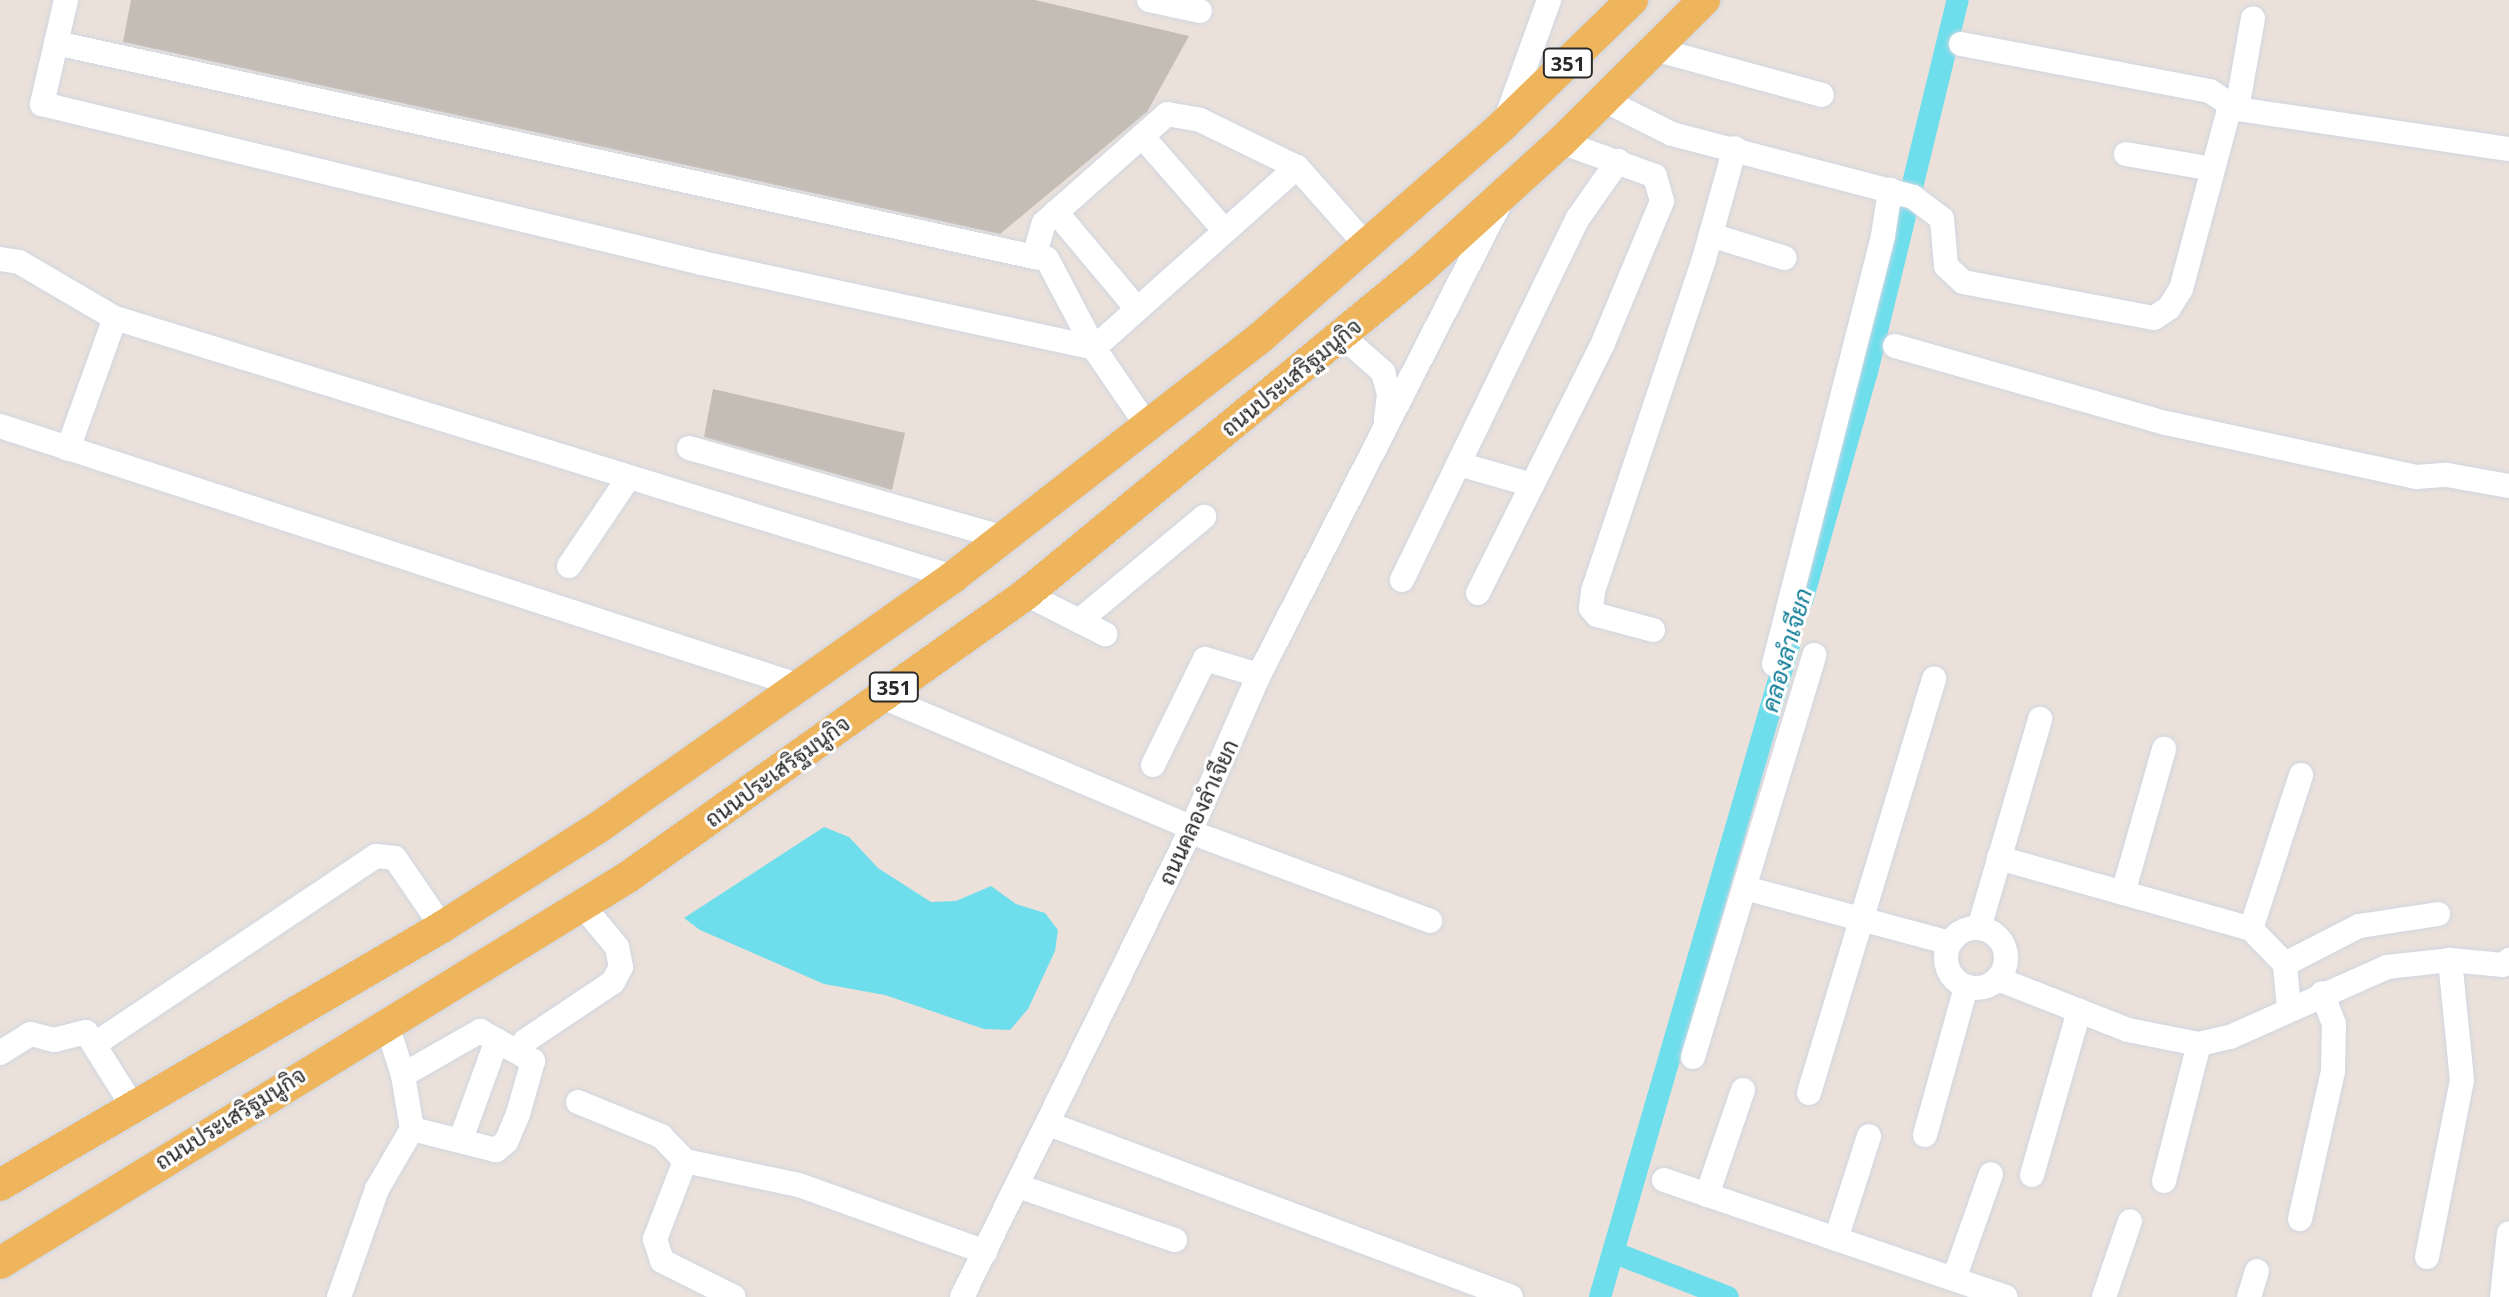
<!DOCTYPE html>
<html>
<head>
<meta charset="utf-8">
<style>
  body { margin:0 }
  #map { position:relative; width:2509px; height:1297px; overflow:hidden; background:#ebe1da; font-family:"Open Sans",Sarabun,sans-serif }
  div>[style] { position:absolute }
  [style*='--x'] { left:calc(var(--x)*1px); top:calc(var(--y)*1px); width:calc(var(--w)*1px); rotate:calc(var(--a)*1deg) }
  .water>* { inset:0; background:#6edeec }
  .canal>* { height:22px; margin:-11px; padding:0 11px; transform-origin:11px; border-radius:11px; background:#6edeec }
  .building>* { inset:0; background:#c3bdb6 }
  .roads { filter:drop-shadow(0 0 2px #d0d6e2) drop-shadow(0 0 2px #d0d6e2) }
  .minor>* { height:24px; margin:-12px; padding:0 12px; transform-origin:12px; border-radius:12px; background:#fff }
  .minor>.ring { margin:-12px; padding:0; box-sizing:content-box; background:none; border:24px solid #fff; border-radius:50% }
  .major>* { height:32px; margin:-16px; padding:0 16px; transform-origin:16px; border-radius:16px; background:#eeb55d }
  span { translate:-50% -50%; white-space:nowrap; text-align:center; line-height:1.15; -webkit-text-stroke:6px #fff; paint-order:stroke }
  .shield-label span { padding:2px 6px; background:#fff; border:2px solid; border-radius:6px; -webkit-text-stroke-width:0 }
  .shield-label { font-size:20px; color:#292929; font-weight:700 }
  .street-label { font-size:22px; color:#292929 }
  .water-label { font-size:24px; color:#0f7c96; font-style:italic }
</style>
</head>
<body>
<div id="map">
  <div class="water">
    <div style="clip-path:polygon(824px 827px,849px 837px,878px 868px,931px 902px,956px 901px,991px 886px,1016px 904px,1045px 913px,1058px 930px,1055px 951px,1028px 1009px,1010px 1030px,984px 1029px,885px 995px,824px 984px,700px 930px,684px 918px)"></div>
  </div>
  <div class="canal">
    <div style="--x:1802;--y:601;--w:238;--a:-74.2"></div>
    <div style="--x:1867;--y:372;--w:383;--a:-76.3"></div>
    <div style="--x:1615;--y:1253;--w:121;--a:21.3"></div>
    <div style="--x:1600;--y:1297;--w:679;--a:-73.83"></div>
  </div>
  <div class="building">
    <div style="clip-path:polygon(131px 0,1035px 0,1189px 36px,1147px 112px,1000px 234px,123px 42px)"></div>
    <div style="clip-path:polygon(713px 389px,905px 433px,892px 490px,704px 437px)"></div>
  </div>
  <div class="roads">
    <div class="minor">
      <div style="--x:66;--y:0;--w:107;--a:103"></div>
      <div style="--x:42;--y:104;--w:679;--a:13.54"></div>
      <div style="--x:702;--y:263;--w:401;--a:12.2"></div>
      <div style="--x:1094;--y:348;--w:272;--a:-41.7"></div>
      <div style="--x:1149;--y:0;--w:52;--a:12.2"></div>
      <div style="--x:56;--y:43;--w:1001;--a:12.34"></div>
      <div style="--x:1961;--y:44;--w:253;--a:10.7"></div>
      <div style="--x:2210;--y:91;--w:32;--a:34"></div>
      <div style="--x:2237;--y:109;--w:275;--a:8.4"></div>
      <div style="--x:1654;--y:49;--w:174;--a:15.3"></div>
      <div style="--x:1604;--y:100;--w:76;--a:26.6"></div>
      <div style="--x:1672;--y:134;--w:249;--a:14.6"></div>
      <div style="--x:1913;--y:197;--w:36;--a:37"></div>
      <div style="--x:1942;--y:219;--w:47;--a:85.1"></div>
      <div style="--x:1946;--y:266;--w:23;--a:43"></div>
      <div style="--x:1963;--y:282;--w:194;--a:10.7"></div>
      <div style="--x:2154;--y:318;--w:18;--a:-34"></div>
      <div style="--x:2169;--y:308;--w:22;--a:-58"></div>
      <div style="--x:2181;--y:289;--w:189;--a:-75"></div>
      <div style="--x:2237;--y:109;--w:92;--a:-80"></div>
      <div style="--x:1506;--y:119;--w:127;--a:-70.1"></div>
      <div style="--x:1142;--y:136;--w:126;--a:48.9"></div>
      <div style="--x:2126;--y:154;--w:88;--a:9.8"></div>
      <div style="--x:1056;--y:212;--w:126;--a:50.1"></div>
      <div style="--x:1711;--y:235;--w:77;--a:17.3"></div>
      <div style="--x:0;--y:259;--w:19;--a:9"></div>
      <div style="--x:19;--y:262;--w:111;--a:30.3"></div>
      <div style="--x:115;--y:318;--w:877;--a:17.17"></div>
      <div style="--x:1342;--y:336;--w:55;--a:41.3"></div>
      <div style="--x:1383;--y:372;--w:24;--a:75"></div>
      <div style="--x:1389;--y:395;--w:26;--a:97"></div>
      <div style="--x:1895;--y:346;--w:282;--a:15.9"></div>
      <div style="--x:2166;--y:423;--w:256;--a:12.2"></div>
      <div style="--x:2416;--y:477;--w:31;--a:-4"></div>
      <div style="--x:2447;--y:475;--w:63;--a:10.1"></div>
      <div style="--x:0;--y:426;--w:841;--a:18"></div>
      <div style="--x:1148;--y:427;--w:96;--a:-124.4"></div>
      <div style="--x:1094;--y:348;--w:101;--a:-117.8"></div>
      <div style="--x:1047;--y:259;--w:13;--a:-171"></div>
      <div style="--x:1034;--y:257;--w:35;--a:-74"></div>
      <div style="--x:1044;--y:223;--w:164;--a:-41.5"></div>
      <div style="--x:1167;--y:114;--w:34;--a:10"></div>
      <div style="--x:1200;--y:120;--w:108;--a:25.9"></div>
      <div style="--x:1297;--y:167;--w:106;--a:48.5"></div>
      <div style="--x:689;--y:448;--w:329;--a:15.9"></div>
      <div style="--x:68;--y:449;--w:139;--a:-70.3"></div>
      <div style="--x:1459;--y:464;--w:76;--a:16"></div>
      <div style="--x:569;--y:566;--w:104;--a:-56"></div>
      <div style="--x:1402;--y:580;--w:403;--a:-64.1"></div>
      <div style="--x:1578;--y:218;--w:70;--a:-54.9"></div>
      <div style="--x:1478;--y:593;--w:280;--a:-63.4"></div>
      <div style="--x:1603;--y:343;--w:154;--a:-67.4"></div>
      <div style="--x:1662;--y:201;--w:26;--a:-106"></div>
      <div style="--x:1655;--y:176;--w:100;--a:-160.1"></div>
      <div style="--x:1026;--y:594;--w:89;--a:26.9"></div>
      <div style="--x:1079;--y:621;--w:163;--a:-39.8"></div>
      <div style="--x:1653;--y:630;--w:58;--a:-165"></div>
      <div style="--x:1597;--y:615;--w:9;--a:-131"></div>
      <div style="--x:1591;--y:608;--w:17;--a:-83"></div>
      <div style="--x:1593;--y:591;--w:350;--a:-71.5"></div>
      <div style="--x:1704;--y:259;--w:115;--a:-74.4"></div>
      <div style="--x:1774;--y:664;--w:442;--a:-75.7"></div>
      <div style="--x:1883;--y:236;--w:47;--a:-81.3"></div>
      <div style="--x:880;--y:696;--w:339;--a:22.9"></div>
      <div style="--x:1153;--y:765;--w:118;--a:-63.9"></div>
      <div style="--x:1205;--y:659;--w:56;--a:16.5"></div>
      <div style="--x:1190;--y:832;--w:256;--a:20.3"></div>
      <div style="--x:1999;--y:858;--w:262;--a:15.7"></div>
      <div style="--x:2251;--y:929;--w:49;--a:45.8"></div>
      <div style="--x:2285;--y:964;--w:46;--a:85"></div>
      <div style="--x:1745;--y:888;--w:212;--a:15"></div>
      <div style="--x:2123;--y:893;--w:150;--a:-74.1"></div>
      <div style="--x:1979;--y:928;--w:218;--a:-73.7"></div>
      <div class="ring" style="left:1946px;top:928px;width:36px;height:36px"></div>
      <div style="--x:2251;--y:929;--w:162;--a:-72"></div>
      <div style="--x:2285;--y:964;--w:83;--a:-27.2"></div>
      <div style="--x:2359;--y:926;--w:80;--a:-8.6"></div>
      <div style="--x:1998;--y:979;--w:140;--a:21.4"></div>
      <div style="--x:2128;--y:1030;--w:72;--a:11.2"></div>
      <div style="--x:2199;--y:1044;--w:32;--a:-13"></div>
      <div style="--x:2230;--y:1037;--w:172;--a:-24"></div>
      <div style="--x:2387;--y:967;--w:63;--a:-6.3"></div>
      <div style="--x:2450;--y:960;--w:53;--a:5.4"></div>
      <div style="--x:2503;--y:965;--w:8;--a:-40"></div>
      <div style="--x:525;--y:1041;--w:106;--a:-33.8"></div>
      <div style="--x:613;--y:982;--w:17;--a:-62"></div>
      <div style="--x:621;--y:967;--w:20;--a:-101"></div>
      <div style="--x:617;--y:947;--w:55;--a:-129.8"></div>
      <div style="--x:95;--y:1044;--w:338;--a:-33.8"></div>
      <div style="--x:376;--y:856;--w:19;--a:6"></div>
      <div style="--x:395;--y:858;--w:83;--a:55.7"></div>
      <div style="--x:0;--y:1053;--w:36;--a:-32"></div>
      <div style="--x:31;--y:1034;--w:24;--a:15"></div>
      <div style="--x:54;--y:1040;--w:33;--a:-14"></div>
      <div style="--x:86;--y:1032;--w:86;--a:57.8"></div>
      <div style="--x:1693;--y:1057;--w:420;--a:-73.2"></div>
      <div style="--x:403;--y:1075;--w:89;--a:-29.7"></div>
      <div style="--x:480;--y:1031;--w:61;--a:29.5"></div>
      <div style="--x:533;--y:1061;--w:55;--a:105.8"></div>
      <div style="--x:518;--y:1114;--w:30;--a:113"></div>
      <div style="--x:506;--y:1142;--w:13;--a:141"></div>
      <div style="--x:496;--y:1150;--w:87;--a:-166"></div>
      <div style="--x:1809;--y:1093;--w:433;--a:-73.2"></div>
      <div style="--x:578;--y:1102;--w:90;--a:22.3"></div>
      <div style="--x:661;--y:1136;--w:35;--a:46"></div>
      <div style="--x:685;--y:1161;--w:116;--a:11.9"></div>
      <div style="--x:799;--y:1185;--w:198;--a:19.8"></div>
      <div style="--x:1049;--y:1124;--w:493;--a:20.5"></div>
      <div style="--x:1925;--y:1135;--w:154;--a:-74.5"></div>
      <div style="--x:461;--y:1139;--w:105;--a:-70"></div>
      <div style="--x:685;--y:1161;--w:84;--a:111"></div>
      <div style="--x:655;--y:1239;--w:23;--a:72"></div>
      <div style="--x:662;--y:1261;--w:80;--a:26.6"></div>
      <div style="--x:2032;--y:1175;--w:171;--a:-74"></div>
      <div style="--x:1664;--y:1180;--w:361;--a:18.9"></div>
      <div style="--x:2164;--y:1181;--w:141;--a:-75.7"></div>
      <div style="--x:1018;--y:1186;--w:166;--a:19"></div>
      <div style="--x:1707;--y:1195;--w:111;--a:-71.1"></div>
      <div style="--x:2300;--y:1219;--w:152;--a:-77.4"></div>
      <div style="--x:2333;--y:1071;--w:47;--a:-88.8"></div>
      <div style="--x:2334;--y:1024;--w:33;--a:-111"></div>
      <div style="--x:1836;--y:1239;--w:108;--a:-72.2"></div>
      <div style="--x:2427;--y:1257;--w:180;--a:-78.8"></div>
      <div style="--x:2462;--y:1080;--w:121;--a:-95.7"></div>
      <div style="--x:1954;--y:1279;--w:111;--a:-70.6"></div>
      <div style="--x:339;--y:1297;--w:114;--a:-70.6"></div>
      <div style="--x:377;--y:1189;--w:69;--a:-59.7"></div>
      <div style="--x:412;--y:1129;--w:55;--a:-99.5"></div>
      <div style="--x:403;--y:1075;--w:56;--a:-107.8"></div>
      <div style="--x:962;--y:1297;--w:518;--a:-63.88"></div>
      <div style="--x:1190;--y:832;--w:171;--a:-66.3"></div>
      <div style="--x:1259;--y:675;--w:532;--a:-62.95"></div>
      <div style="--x:2104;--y:1297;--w:80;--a:-71.1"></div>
      <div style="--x:2249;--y:1297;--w:27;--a:-73"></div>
      <div style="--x:2502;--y:1297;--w:64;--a:-83.8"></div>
    </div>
    <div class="major">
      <div style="--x:0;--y:1185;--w:512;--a:-30.27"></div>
      <div style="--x:442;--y:927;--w:186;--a:-32.5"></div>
      <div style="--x:599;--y:827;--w:433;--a:-35.2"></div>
      <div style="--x:953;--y:577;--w:389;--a:-37.9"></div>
      <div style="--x:1260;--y:338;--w:323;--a:-41.2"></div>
      <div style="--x:1503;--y:125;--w:180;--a:-44.1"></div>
      <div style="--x:0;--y:1263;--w:737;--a:-31.58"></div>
      <div style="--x:628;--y:877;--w:488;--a:-35.4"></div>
      <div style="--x:1026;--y:594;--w:509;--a:-39.42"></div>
      <div style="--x:1419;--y:271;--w:192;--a:-42.3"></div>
      <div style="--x:1561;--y:142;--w:202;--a:-44.8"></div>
    </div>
  </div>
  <div class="shield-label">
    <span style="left:1568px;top:63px">351</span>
    <span style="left:894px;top:687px">351</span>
  </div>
  <div class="street-label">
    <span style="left:1291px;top:377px;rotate:-39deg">ถนนประเสริฐมนูกิจ</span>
    <span style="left:777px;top:771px;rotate:-36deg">ถนนประเสริฐมนูกิจ</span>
    <span style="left:1198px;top:812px;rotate:-65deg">ถนนคลองลำเจียก</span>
    <span style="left:230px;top:1118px;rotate:-32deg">ถนนประเสริฐมนูกิจ</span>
  </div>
  <div class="water-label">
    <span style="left:1786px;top:650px;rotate:-74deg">คลองลำเจียก</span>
  </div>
</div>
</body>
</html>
